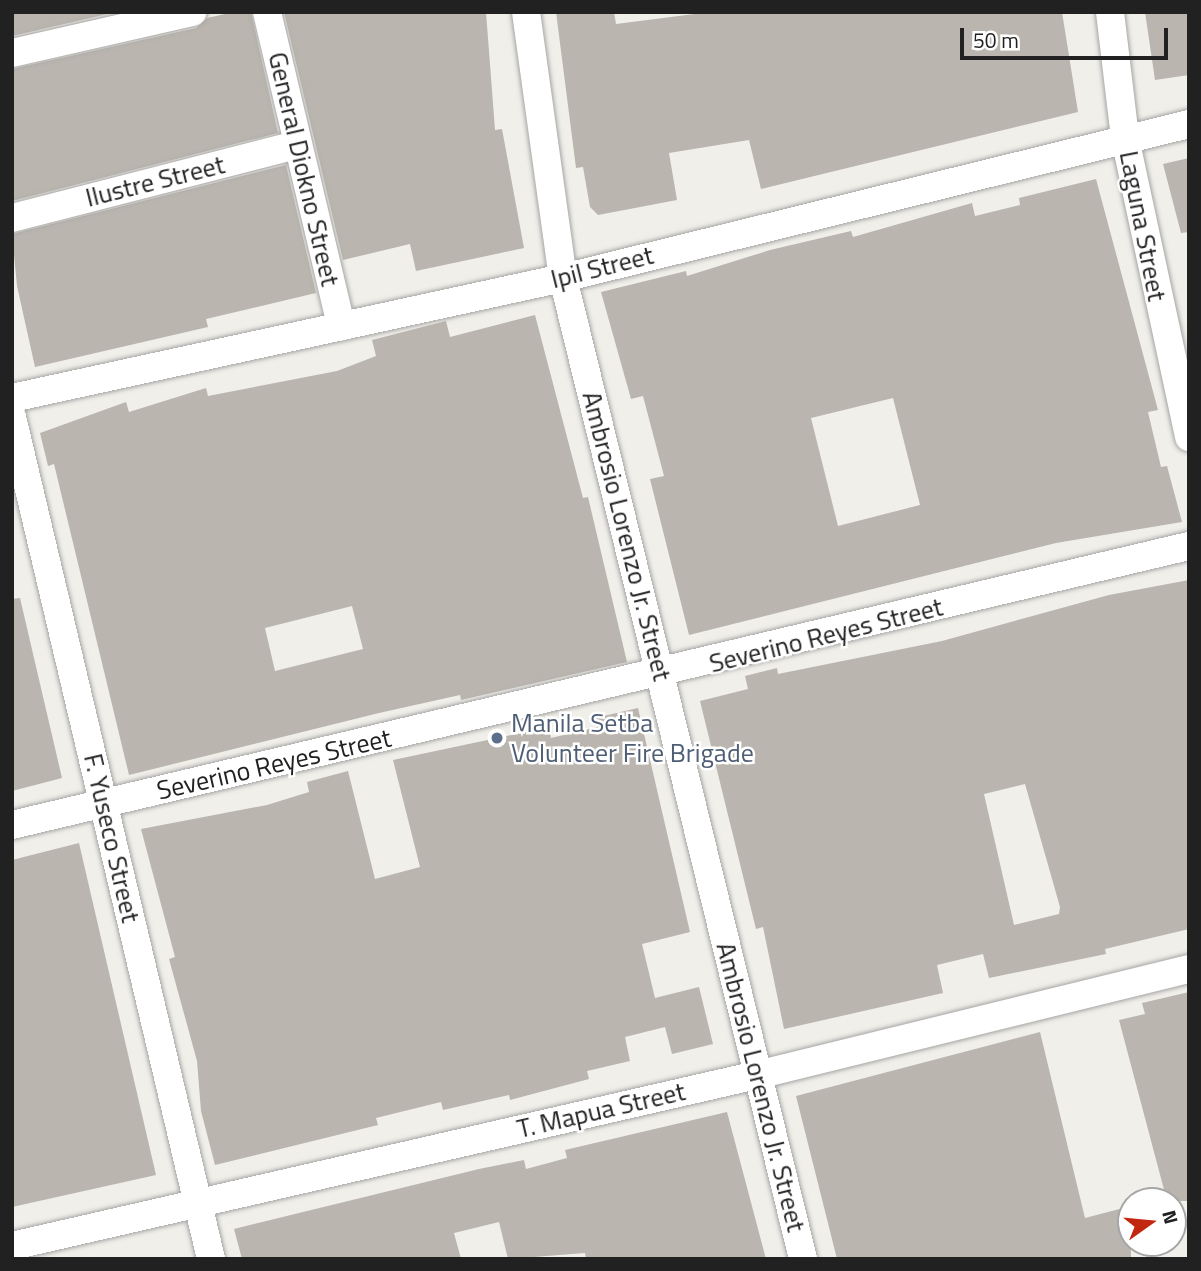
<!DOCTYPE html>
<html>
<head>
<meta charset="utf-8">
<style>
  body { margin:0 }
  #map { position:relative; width:1201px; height:1271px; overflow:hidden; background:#f1efe9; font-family:"Titillium Web",sans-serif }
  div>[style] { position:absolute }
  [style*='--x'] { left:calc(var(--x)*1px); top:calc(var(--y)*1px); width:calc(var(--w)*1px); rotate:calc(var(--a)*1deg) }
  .building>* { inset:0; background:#bab5ae }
  .roads { filter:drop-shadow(0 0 2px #a5a5a5) drop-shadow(0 0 2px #a5a5a5) }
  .minor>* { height:28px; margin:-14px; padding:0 14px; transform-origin:14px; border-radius:14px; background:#fff }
  .dots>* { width:19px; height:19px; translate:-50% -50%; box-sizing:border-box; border:4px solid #fff; border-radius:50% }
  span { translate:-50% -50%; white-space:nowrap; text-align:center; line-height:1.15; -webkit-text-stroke:5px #fff; paint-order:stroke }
  .street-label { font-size:26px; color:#212121 }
  .service-label { font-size:26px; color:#4e5e75 }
  .left { translate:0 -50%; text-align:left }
  .frame { position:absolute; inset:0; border:14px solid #212121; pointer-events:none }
  .north { position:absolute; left:1117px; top:1187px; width:70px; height:70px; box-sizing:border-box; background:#fff; border:2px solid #a6a6a6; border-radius:50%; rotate:75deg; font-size:19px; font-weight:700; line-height:28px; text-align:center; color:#212121 }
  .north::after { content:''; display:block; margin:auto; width:24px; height:32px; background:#c22810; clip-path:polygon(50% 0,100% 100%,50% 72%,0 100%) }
  .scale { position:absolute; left:960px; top:28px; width:208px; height:32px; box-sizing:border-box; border:4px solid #212121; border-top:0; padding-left:9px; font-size:21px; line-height:24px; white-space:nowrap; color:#212121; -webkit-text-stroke:5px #fff; paint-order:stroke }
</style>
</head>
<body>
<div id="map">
  <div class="building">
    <div style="clip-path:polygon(12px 12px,116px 12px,12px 36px)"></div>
    <div style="clip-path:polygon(234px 12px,251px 12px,278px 133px,12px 201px,12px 69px,196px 28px,207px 18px)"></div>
    <div style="clip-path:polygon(284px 12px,486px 12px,495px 130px,502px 129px,524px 248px,416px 271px,410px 244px,343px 260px)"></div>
    <div style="clip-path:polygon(556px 12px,614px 12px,616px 24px,710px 12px,1062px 12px,1078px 112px,761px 189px,749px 140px,669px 153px,677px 200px,598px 215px,590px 207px,583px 167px,576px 168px)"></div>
    <div style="clip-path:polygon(1145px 12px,1189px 12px,1189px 75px,1155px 80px)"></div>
    <div style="clip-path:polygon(1189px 158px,1189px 232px,1181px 233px,1163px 164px)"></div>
    <div style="clip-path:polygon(286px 165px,316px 293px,206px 319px,208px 327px,35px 367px,17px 286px,12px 234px)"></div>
    <div style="clip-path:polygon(evenodd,1096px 179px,1158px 410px,1148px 412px,1161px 467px,1167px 466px,1182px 522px,1056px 543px,689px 635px,650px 479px,664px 476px,643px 396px,631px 399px,601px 292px,686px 271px,687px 276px,770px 250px,851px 231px,853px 237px,972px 203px,975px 216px,1020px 205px,1019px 198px,1096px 179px,893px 398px,920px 505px,838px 526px,811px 418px,893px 398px)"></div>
    <div style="clip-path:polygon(evenodd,535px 315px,583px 498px,588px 497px,627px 662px,461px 700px,460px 695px,379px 713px,129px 775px,54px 464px,48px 466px,40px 433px,126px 402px,129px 412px,206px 388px,208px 396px,337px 371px,376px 356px,372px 340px,446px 321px,450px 337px,535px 315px,352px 606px,363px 649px,275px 671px,265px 628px,352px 606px)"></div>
    <div style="clip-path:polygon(evenodd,1189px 580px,1189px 929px,1105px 949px,1106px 954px,989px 978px,983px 954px,937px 965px,943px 993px,784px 1029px,763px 927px,756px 929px,700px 701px,748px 689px,745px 676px,777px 668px,778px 674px,942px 641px,1109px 595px,1189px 580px,1025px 784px,1060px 907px,1059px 914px,1014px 925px,984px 794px,1025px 784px)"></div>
    <div style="clip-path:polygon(20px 598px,62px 778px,12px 791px,12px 599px)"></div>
    <div style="clip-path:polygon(638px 708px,690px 932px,642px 944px,655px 998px,699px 987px,713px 1044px,672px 1054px,665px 1027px,625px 1037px,630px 1061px,587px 1071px,589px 1079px,510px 1100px,509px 1095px,443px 1110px,441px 1102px,376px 1118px,378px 1125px,215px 1165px,201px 1111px,197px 1061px,169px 959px,175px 957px,141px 829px,267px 805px,309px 792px,307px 782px,348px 771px,375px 879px,420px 867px,393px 760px,549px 727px,551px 738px,598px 727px,595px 718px)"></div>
    <div style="clip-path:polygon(79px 843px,156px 1175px,12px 1207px,12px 860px)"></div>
    <div style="clip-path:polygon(1189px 992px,1189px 1201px,1167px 1201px,1119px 1020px,1145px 1014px,1142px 1003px)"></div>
    <div style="clip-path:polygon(1040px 1032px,1085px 1218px,1131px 1206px,1131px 1259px,837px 1259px,796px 1096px)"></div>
    <div style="clip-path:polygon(727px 1112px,766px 1259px,586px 1259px,585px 1253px,508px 1259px,499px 1222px,454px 1233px,461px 1259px,242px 1259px,234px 1229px,479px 1169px,524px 1160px,526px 1169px,567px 1158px,565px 1150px)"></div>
  </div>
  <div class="roads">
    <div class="minor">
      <div style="--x:267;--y:12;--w:323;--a:76.7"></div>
      <div style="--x:526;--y:12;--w:269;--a:82.1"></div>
      <div style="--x:563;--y:278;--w:1010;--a:76.25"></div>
      <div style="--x:1110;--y:12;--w:127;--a:83.2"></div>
      <div style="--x:1125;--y:138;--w:306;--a:77.9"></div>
      <div style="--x:12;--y:53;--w:185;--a:-12.8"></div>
      <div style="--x:12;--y:218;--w:294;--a:-14.4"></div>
      <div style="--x:12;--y:398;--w:564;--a:-12.29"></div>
      <div style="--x:563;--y:278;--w:645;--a:-13.82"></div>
      <div style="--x:12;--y:417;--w:865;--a:76.7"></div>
      <div style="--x:12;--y:825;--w:1210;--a:-13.34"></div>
      <div style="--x:12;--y:1246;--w:764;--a:-12.93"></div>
      <div style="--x:757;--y:1075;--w:445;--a:-13.8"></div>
    </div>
  </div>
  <div class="dots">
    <div style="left:497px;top:738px;background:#5c6f8a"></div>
  </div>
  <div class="street-label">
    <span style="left:304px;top:169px;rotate:77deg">General Diokno Street</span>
    <span style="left:155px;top:181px;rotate:-14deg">Ilustre Street</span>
    <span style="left:1143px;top:226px;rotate:79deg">Laguna Street</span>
    <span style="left:602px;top:267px;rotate:-14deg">Ipil Street</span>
    <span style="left:627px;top:536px;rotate:76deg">Ambrosio Lorenzo Jr. Street</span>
    <span style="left:826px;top:635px;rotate:-14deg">Severino Reyes Street</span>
    <span style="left:274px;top:764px;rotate:-13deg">Severino Reyes Street</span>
    <span style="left:112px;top:838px;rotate:77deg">F. Yuseco Street</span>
    <span style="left:761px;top:1087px;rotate:76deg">Ambrosio Lorenzo Jr. Street</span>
    <span style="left:601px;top:1110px;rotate:-13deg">T. Mapua Street</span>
  </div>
  <div class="service-label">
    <span class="left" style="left:511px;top:738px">Manila Setba<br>Volunteer Fire Brigade</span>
  </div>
  <div class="frame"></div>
  <div class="north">N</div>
  <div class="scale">50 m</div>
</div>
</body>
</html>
